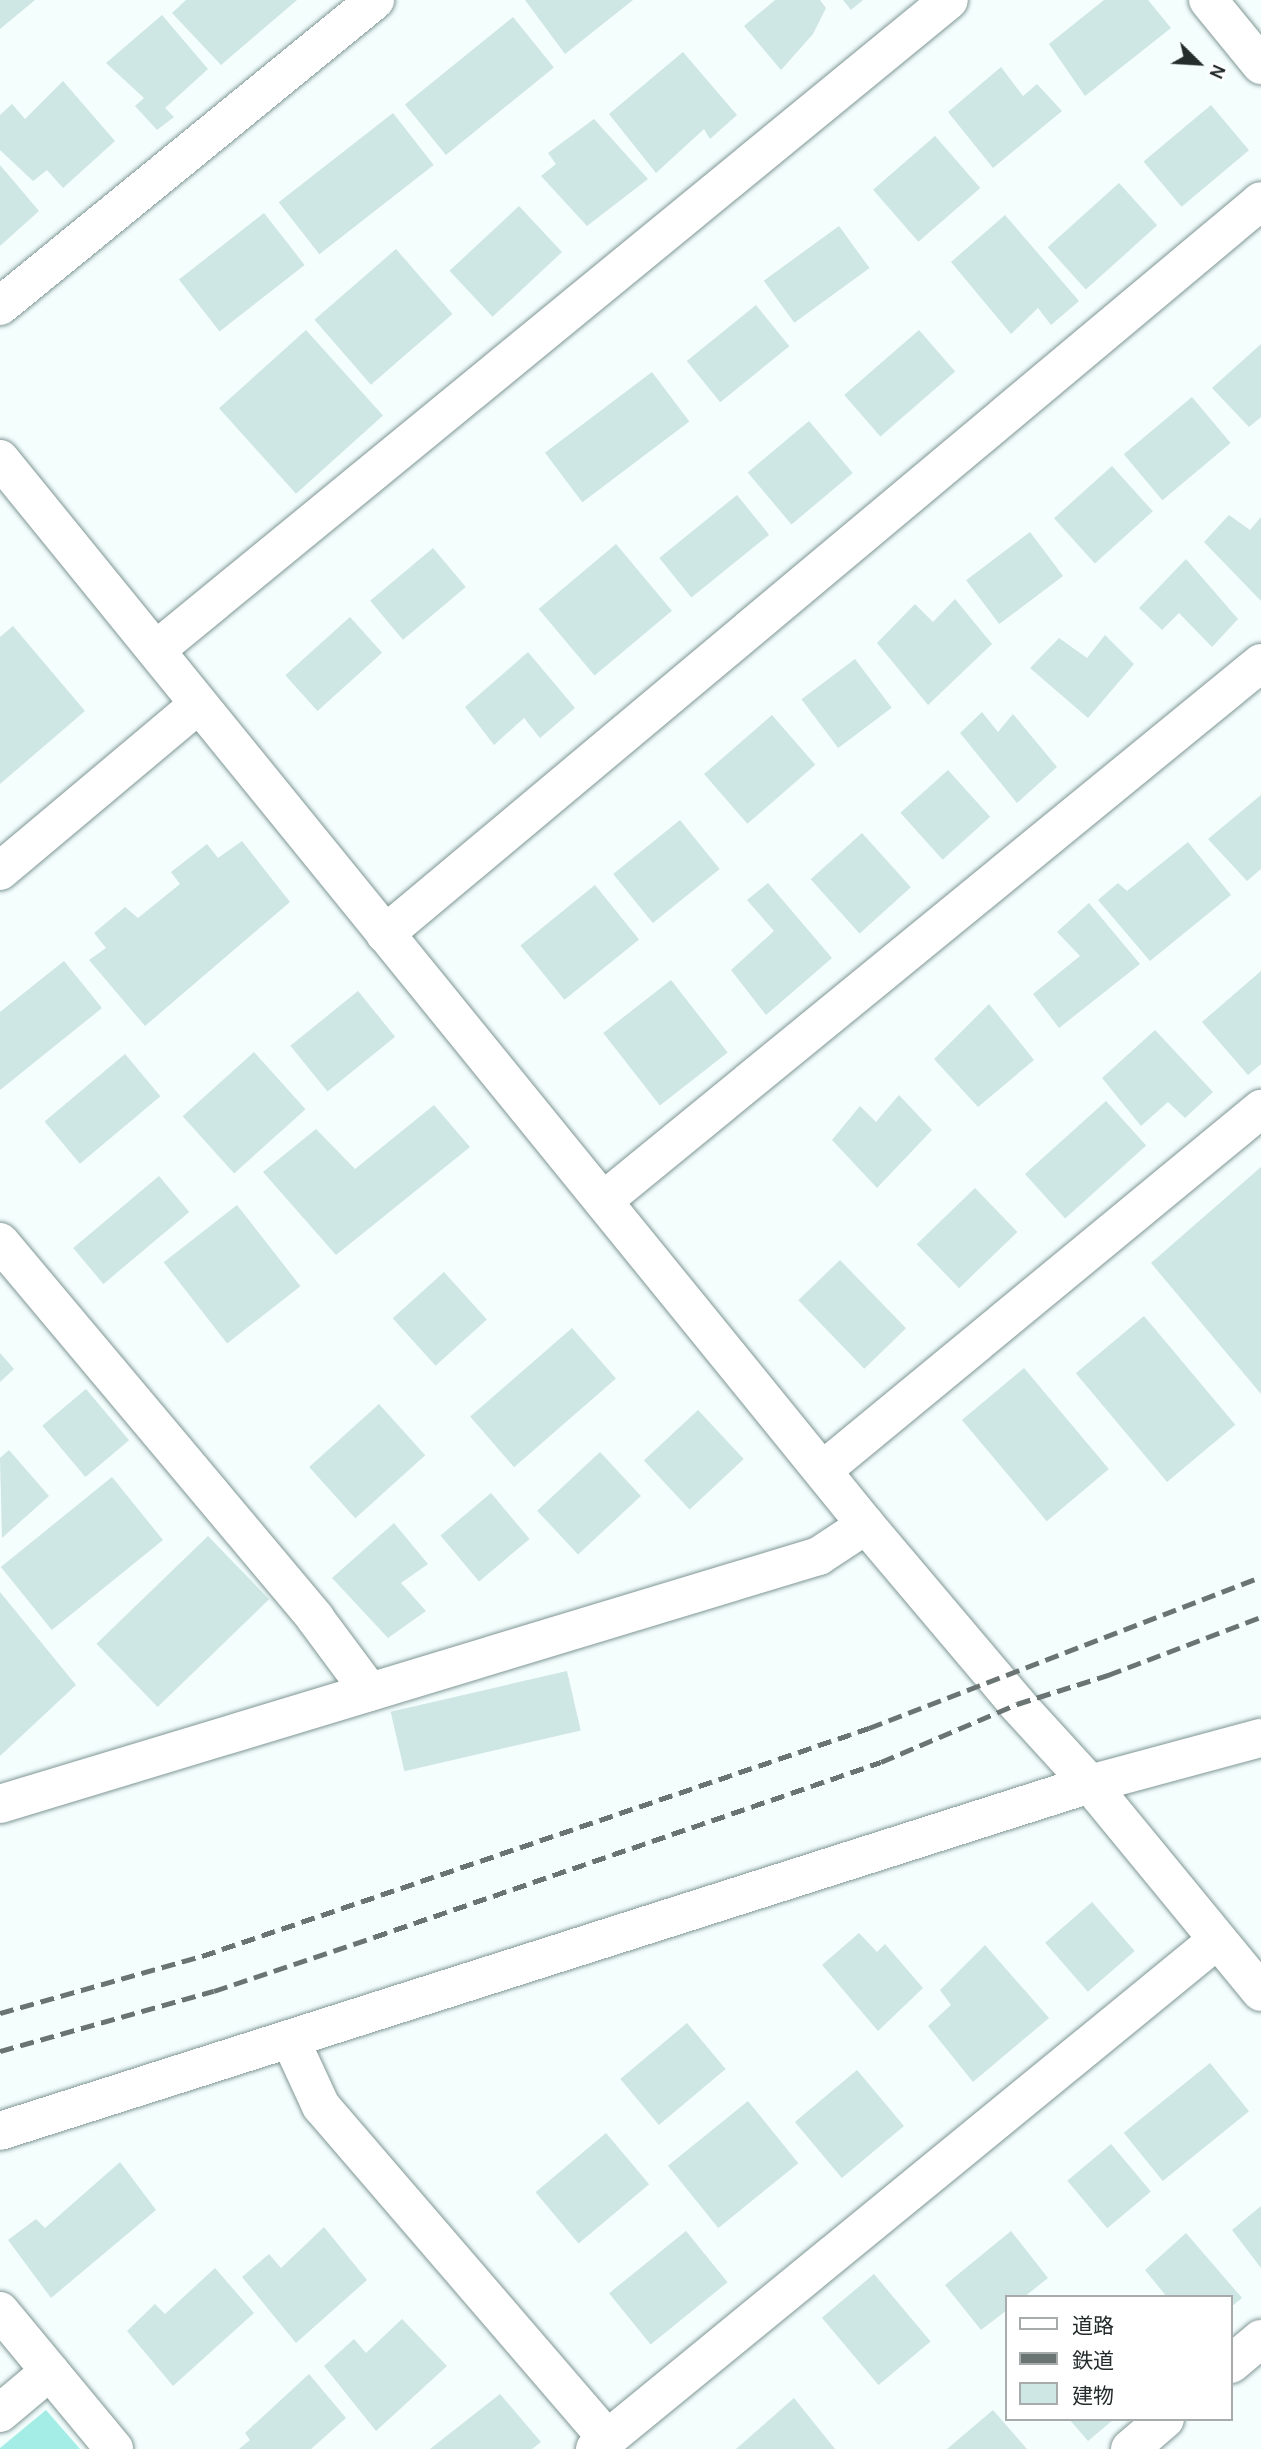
<!DOCTYPE html>
<html>
<head>
<meta charset="utf-8">
<style>
  body { margin:0 }
  #map { position:relative; width:1261px; height:2449px; overflow:hidden; background:#f4fefd; font-family:Karla,"Noto Sans JP",sans-serif }
  div>[style] { position:absolute }
  [style*='--x'] { left:calc(var(--x)*1px); top:calc(var(--y)*1px); width:calc(var(--w)*1px); rotate:calc(var(--a)*1deg) }
  .green>* { inset:0; background:#a4ede6 }
  .building>* { inset:0; background:#cee6e4; transform-origin:0 0 }
  .roads { filter:drop-shadow(0 0 2px #7f9694) drop-shadow(0 0 2px #7f9694) }
  .minor>* { height:38px; margin:-19px; padding:0 19px; transform-origin:19px; border-radius:19px; background:#fff }
  .rail>* { height:5px; margin-top:-2.5px; transform-origin:0; background:repeating-linear-gradient(90deg,#6a7473 0 14px,transparent 0 21px) }
  span { translate:-50% -50%; white-space:nowrap; text-align:center; line-height:1.15; -webkit-text-stroke:5px #fff; paint-order:stroke }
  .legend { position:absolute; left:1005px; top:2295px; width:228px; height:126px; box-sizing:border-box; background:#fff; border:2px solid #a7abab; margin:0; padding:9px 12px; list-style:none; font-size:21px; color:#242d2c }
  .legend li { display:flex; align-items:center; gap:14px; height:35px }
  .legend b { width:35px; border:2px solid #a7abab }
  .north { position:absolute; left:1163px; top:28px; width:70px; height:70px; -webkit-text-stroke:5px #fff; paint-order:stroke; rotate:114deg; font-size:19px; font-weight:700; line-height:28px; text-align:center; color:#242d2c }
  .north::after { content:''; display:block; margin:auto; width:24px; height:32px; background:#242d2c; clip-path:polygon(50% 0,100% 100%,50% 72%,0 100%) }
</style>
</head>
<body>
<div id="map">
  <div class="green">
    <div style="clip-path:polygon(46px 2410px,80px 2449px,0 2449px,0 2448px)"></div>
  </div>
  <div class="building">
    <div style="clip-path:polygon(0 0,35px 0,0 29px)"></div>
    <div style="clip-path:polygon(186px 0,297px 0,221px 65px,172px 13px)"></div>
    <div style="clip-path:polygon(525px 0,633px 0,565px 54px)"></div>
    <div style="clip-path:polygon(775px 0,820px 0,826px 8px,813px 34px,781px 70px,744px 26px)"></div>
    <div style="clip-path:polygon(843px 0,863px 0,851px 10px)"></div>
    <div style="clip-path:polygon(1104px 0,1148px 0,1171px 28px,1085px 96px,1049px 44px)"></div>
    <div style="clip-path:polygon(162px 15px,208px 69px,165px 108px,174px 117px,157px 130px,135px 106px,144px 98px,106px 63px)"></div>
    <div style="left:513px;top:17px;width:65px;height:139px;rotate:51deg"></div>
    <div style="clip-path:polygon(683px 52px,737px 115px,710px 139px,704px 129px,656px 173px,609px 114px)"></div>
    <div style="clip-path:polygon(1001px 67px,1023px 96px,1037px 84px,1062px 111px,993px 168px,948px 112px)"></div>
    <div style="clip-path:polygon(63px 81px,115px 141px,63px 188px,47px 170px,33px 181px,0 150px,0 115px,12px 104px,25px 119px)"></div>
    <div style="left:1211px;top:105px;width:59px;height:88px;rotate:50deg"></div>
    <div style="left:393px;top:113px;width:66px;height:145px;rotate:52deg"></div>
    <div style="clip-path:polygon(594px 119px,648px 179px,587px 226px,541px 176px,556px 164px,548px 153px)"></div>
    <div style="left:935px;top:136px;width:69px;height:82px;rotate:49deg"></div>
    <div style="clip-path:polygon(0 165px,39px 211px,0 246px)"></div>
    <div style="left:1119px;top:183px;width:57px;height:96px;rotate:48deg"></div>
    <div style="left:519px;top:206px;width:63px;height:95px;rotate:47deg"></div>
    <div style="left:264px;top:213px;width:66px;height:108px;rotate:52deg"></div>
    <div style="clip-path:polygon(1005px 215px,1079px 301px,1051px 325px,1038px 308px,1011px 334px,951px 262px)"></div>
    <div style="left:839px;top:226px;width:52px;height:93px;rotate:54deg"></div>
    <div style="left:396px;top:249px;width:86px;height:108px;rotate:49deg"></div>
    <div style="left:756px;top:305px;width:53px;height:89px;rotate:51deg"></div>
    <div style="left:306px;top:330px;width:115px;height:117px;rotate:48deg"></div>
    <div style="left:919px;top:330px;width:55px;height:99px;rotate:49deg"></div>
    <div style="clip-path:polygon(1261px 344px,1261px 417px,1249px 427px,1212px 388px)"></div>
    <div style="left:652px;top:372px;width:62px;height:134px;rotate:53deg"></div>
    <div style="left:1192px;top:397px;width:60px;height:89px;rotate:50deg"></div>
    <div style="left:809px;top:421px;width:68px;height:80px;rotate:50deg"></div>
    <div style="left:1112px;top:466px;width:61px;height:78px;rotate:48deg"></div>
    <div style="left:737px;top:495px;width:51px;height:100px;rotate:51deg"></div>
    <div style="clip-path:polygon(1229px 515px,1250px 530px,1261px 517px,1261px 601px,1204px 542px)"></div>
    <div style="left:1030px;top:532px;width:55px;height:80px;rotate:53deg"></div>
    <div style="left:616px;top:544px;width:87px;height:101px;rotate:50deg"></div>
    <div style="left:433px;top:548px;width:51px;height:82px;rotate:50deg"></div>
    <div style="clip-path:polygon(1186px 559px,1238px 619px,1212px 647px,1179px 613px,1162px 630px,1139px 608px)"></div>
    <div style="clip-path:polygon(955px 599px,992px 644px,928px 705px,877px 643px,915px 604px,933px 622px)"></div>
    <div style="left:350px;top:617px;width:48px;height:87px;rotate:48deg"></div>
    <div style="clip-path:polygon(13px 626px,85px 711px,0 784px,0 637px)"></div>
    <div style="clip-path:polygon(1105px 635px,1134px 664px,1088px 718px,1030px 668px,1059px 638px,1087px 658px)"></div>
    <div style="clip-path:polygon(528px 652px,575px 708px,540px 738px,524px 718px,494px 745px,465px 707px)"></div>
    <div style="left:855px;top:659px;width:61px;height:67px;rotate:53deg"></div>
    <div style="clip-path:polygon(982px 712px,998px 732px,1013px 714px,1057px 767px,1017px 803px,960px 733px)"></div>
    <div style="left:772px;top:715px;width:66px;height:90px;rotate:49deg"></div>
    <div style="left:948px;top:770px;width:63px;height:64px;rotate:48deg"></div>
    <div style="clip-path:polygon(1261px 795px,1261px 869px,1247px 881px,1208px 839px)"></div>
    <div style="left:680px;top:820px;width:63px;height:86px;rotate:51deg"></div>
    <div style="left:862px;top:833px;width:73px;height:69px;rotate:48deg"></div>
    <div style="clip-path:polygon(242px 841px,290px 902px,145px 1026px,89px 960px,106px 948px,94px 933px,125px 907px,138px 918px,180px 884px,171px 872px,207px 844px,218px 858px)"></div>
    <div style="clip-path:polygon(1188px 842px,1231px 895px,1150px 961px,1098px 900px,1118px 883px,1127px 891px)"></div>
    <div style="clip-path:polygon(768px 883px,832px 958px,766px 1015px,731px 970px,774px 931px,747px 900px)"></div>
    <div style="left:595px;top:885px;width:70px;height:96px;rotate:51deg"></div>
    <div style="clip-path:polygon(1089px 903px,1140px 964px,1059px 1028px,1033px 994px,1080px 956px,1057px 932px)"></div>
    <div style="clip-path:polygon(64px 961px,102px 1008px,0 1090px,0 1012px)"></div>
    <div style="clip-path:polygon(1261px 971px,1261px 1064px,1248px 1075px,1202px 1022px)"></div>
    <div style="left:671px;top:980px;width:92px;height:86px;rotate:52deg"></div>
    <div style="left:358px;top:991px;width:59px;height:87px;rotate:51deg"></div>
    <div style="clip-path:polygon(989px 1004px,1034px 1060px,978px 1107px,934px 1059px)"></div>
    <div style="clip-path:polygon(1155px 1030px,1213px 1092px,1185px 1118px,1168px 1102px,1141px 1126px,1102px 1078px)"></div>
    <div style="left:254px;top:1052px;width:77px;height:96px;rotate:48deg"></div>
    <div style="left:125px;top:1054px;width:55px;height:105px;rotate:50deg"></div>
    <div style="clip-path:polygon(899px 1095px,932px 1130px,877px 1188px,832px 1140px,860px 1106px,876px 1122px)"></div>
    <div style="left:1106px;top:1101px;width:60px;height:109px;rotate:48deg"></div>
    <div style="clip-path:polygon(434px 1105px,470px 1147px,336px 1255px,263px 1172px,316px 1129px,355px 1169px)"></div>
    <div style="clip-path:polygon(1261px 1167px,1261px 1394px,1151px 1263px)"></div>
    <div style="left:159px;top:1176px;width:47px;height:112px;rotate:50deg"></div>
    <div style="left:975px;top:1188px;width:61px;height:81px;rotate:46deg"></div>
    <div style="left:237px;top:1205px;width:103px;height:93px;rotate:52deg"></div>
    <div style="left:840px;top:1260px;width:95px;height:58px;rotate:46deg"></div>
    <div style="left:444px;top:1272px;width:64px;height:69px;rotate:48deg"></div>
    <div style="left:1144px;top:1316px;width:142px;height:89px;rotate:50deg"></div>
    <div style="left:572px;top:1328px;width:67px;height:135px;rotate:49deg"></div>
    <div style="clip-path:polygon(0 1353px,14px 1369px,0 1382px)"></div>
    <div style="left:1024px;top:1368px;width:132px;height:81px;rotate:50deg"></div>
    <div style="left:86px;top:1389px;width:67px;height:57px;rotate:50deg"></div>
    <div style="left:379px;top:1404px;width:69px;height:94px;rotate:48deg"></div>
    <div style="left:698px;top:1410px;width:67px;height:74px;rotate:47deg"></div>
    <div style="clip-path:polygon(9px 1450px,49px 1496px,2px 1538px,0 1458px)"></div>
    <div style="left:600px;top:1452px;width:60px;height:86px;rotate:47deg"></div>
    <div style="left:112px;top:1477px;width:81px;height:143px;rotate:51deg"></div>
    <div style="left:491px;top:1493px;width:60px;height:66px;rotate:50deg"></div>
    <div style="clip-path:polygon(394px 1523px,428px 1564px,401px 1583px,426px 1611px,388px 1638px,332px 1578px)"></div>
    <div style="left:208px;top:1536px;width:88px;height:155px;rotate:46deg"></div>
    <div style="clip-path:polygon(0 1592px,76px 1685px,0 1756px)"></div>
    <div style="left:567px;top:1671px;width:61px;height:181px;rotate:77deg"></div>
    <div style="left:1092px;top:1902px;width:65px;height:62px;rotate:49deg"></div>
    <div style="clip-path:polygon(859px 1933px,877px 1952px,885px 1944px,923px 1988px,878px 2031px,822px 1965px)"></div>
    <div style="clip-path:polygon(985px 1945px,1049px 2018px,973px 2082px,928px 2026px,951px 2005px,940px 1990px)"></div>
    <div style="left:687px;top:2023px;width:60px;height:87px;rotate:50deg"></div>
    <div style="left:1210px;top:2063px;width:62px;height:111px;rotate:51deg"></div>
    <div style="left:857px;top:2070px;width:73px;height:81px;rotate:50deg"></div>
    <div style="left:748px;top:2101px;width:80px;height:103px;rotate:51deg"></div>
    <div style="left:606px;top:2133px;width:67px;height:92px;rotate:50deg"></div>
    <div style="left:1111px;top:2144px;width:62px;height:57px;rotate:50deg"></div>
    <div style="clip-path:polygon(120px 2162px,156px 2210px,51px 2298px,8px 2240px,36px 2219px,45px 2228px)"></div>
    <div style="clip-path:polygon(1261px 2206px,1261px 2268px,1232px 2230px)"></div>
    <div style="clip-path:polygon(324px 2227px,367px 2280px,296px 2343px,242px 2277px,269px 2254px,281px 2268px)"></div>
    <div style="left:686px;top:2231px;width:66px;height:99px;rotate:51deg"></div>
    <div style="clip-path:polygon(1011px 2231px,1048px 2278px,1024px 2297px,1007px 2297px,1007px 2310px,981px 2330px,945px 2285px)"></div>
    <div style="clip-path:polygon(1186px 2233px,1242px 2298px,1231px 2307px,1231px 2297px,1167px 2297px,1145px 2270px)"></div>
    <div style="clip-path:polygon(215px 2268px,254px 2313px,173px 2386px,127px 2331px,155px 2304px,165px 2314px)"></div>
    <div style="left:874px;top:2274px;width:88px;height:68px;rotate:50deg"></div>
    <div style="clip-path:polygon(402px 2319px,447px 2366px,376px 2431px,324px 2366px,354px 2339px,366px 2353px)"></div>
    <div style="clip-path:polygon(309px 2374px,346px 2418px,311px 2449px,239px 2449px,250px 2440px,245px 2433px)"></div>
    <div style="clip-path:polygon(500px 2394px,541px 2442px,532px 2449px,430px 2449px)"></div>
    <div style="clip-path:polygon(794px 2398px,835px 2449px,736px 2449px)"></div>
    <div style="clip-path:polygon(993px 2410px,1027px 2449px,947px 2449px)"></div>
    <div style="clip-path:polygon(1069px 2419px,1114px 2419px,1088px 2441px)"></div>
  </div>
  <div class="roads">
    <div class="minor">
      <div style="--x:1208;--y:0;--w:84;--a:50.8"></div>
      <div style="--x:0;--y:306;--w:484;--a:-39.2"></div>
      <div style="--x:0;--y:459;--w:1373;--a:50.91"></div>
      <div style="--x:866;--y:1525;--w:234;--a:49.8"></div>
      <div style="--x:1017;--y:1704;--w:108;--a:47.6"></div>
      <div style="--x:1090;--y:1784;--w:269;--a:50.6"></div>
      <div style="--x:156;--y:650;--w:1025;--a:-39.34"></div>
      <div style="--x:0;--y:871;--w:258;--a:-40"></div>
      <div style="--x:385;--y:934;--w:1142;--a:-39.92"></div>
      <div style="--x:603;--y:1201;--w:850;--a:-39.27"></div>
      <div style="--x:0;--y:1242;--w:491;--a:50"></div>
      <div style="--x:315;--y:1618;--w:92;--a:53.4"></div>
      <div style="--x:823;--y:1470;--w:568;--a:-39.5"></div>
      <div style="--x:0;--y:1804;--w:856;--a:-16.85"></div>
      <div style="--x:819;--y:1556;--w:56;--a:-33.4"></div>
      <div style="--x:290;--y:2039;--w:74;--a:65.2"></div>
      <div style="--x:321;--y:2106;--w:439;--a:49.3"></div>
      <div style="--x:0;--y:2131;--w:1144;--a:-17.66"></div>
      <div style="--x:1090;--y:1784;--w:177;--a:-15.1"></div>
      <div style="--x:0;--y:2311;--w:179;--a:50.4"></div>
      <div style="--x:1231;--y:2364;--w:39;--a:-40"></div>
      <div style="--x:0;--y:2413;--w:65;--a:-40"></div>
      <div style="--x:595;--y:2449;--w:804;--a:-39.29"></div>
      <div style="--x:1130;--y:2449;--w:46;--a:-40.6"></div>
    </div>
  </div>
  <div class="rail">
    <div style="--x:0;--y:2013;--w:210;--a:-15.8"></div>
    <div style="--x:202;--y:1956;--w:705;--a:-18.87"></div>
    <div style="--x:869;--y:1728;--w:420;--a:-21.1"></div>
    <div style="--x:0;--y:2051;--w:222;--a:-15.7"></div>
    <div style="--x:214;--y:1991;--w:169;--a:-18.6"></div>
    <div style="--x:374;--y:1937;--w:536;--a:-19.04"></div>
    <div style="--x:881;--y:1762;--w:148;--a:-23.1"></div>
    <div style="--x:1017;--y:1704;--w:96;--a:-17.7"></div>
    <div style="--x:1108;--y:1675;--w:164;--a:-20.8"></div>
  </div>
  <ul class="legend">
  <li><b style="height:9px;background:#fff"></b>道路</li>
  <li><b style="height:9px;background:#6a7473"></b>鉄道</li>
  <li><b style="height:19px;background:#cee6e4"></b>建物</li>
  </ul>
  <div class="north">N</div>
</div>
</body>
</html>
